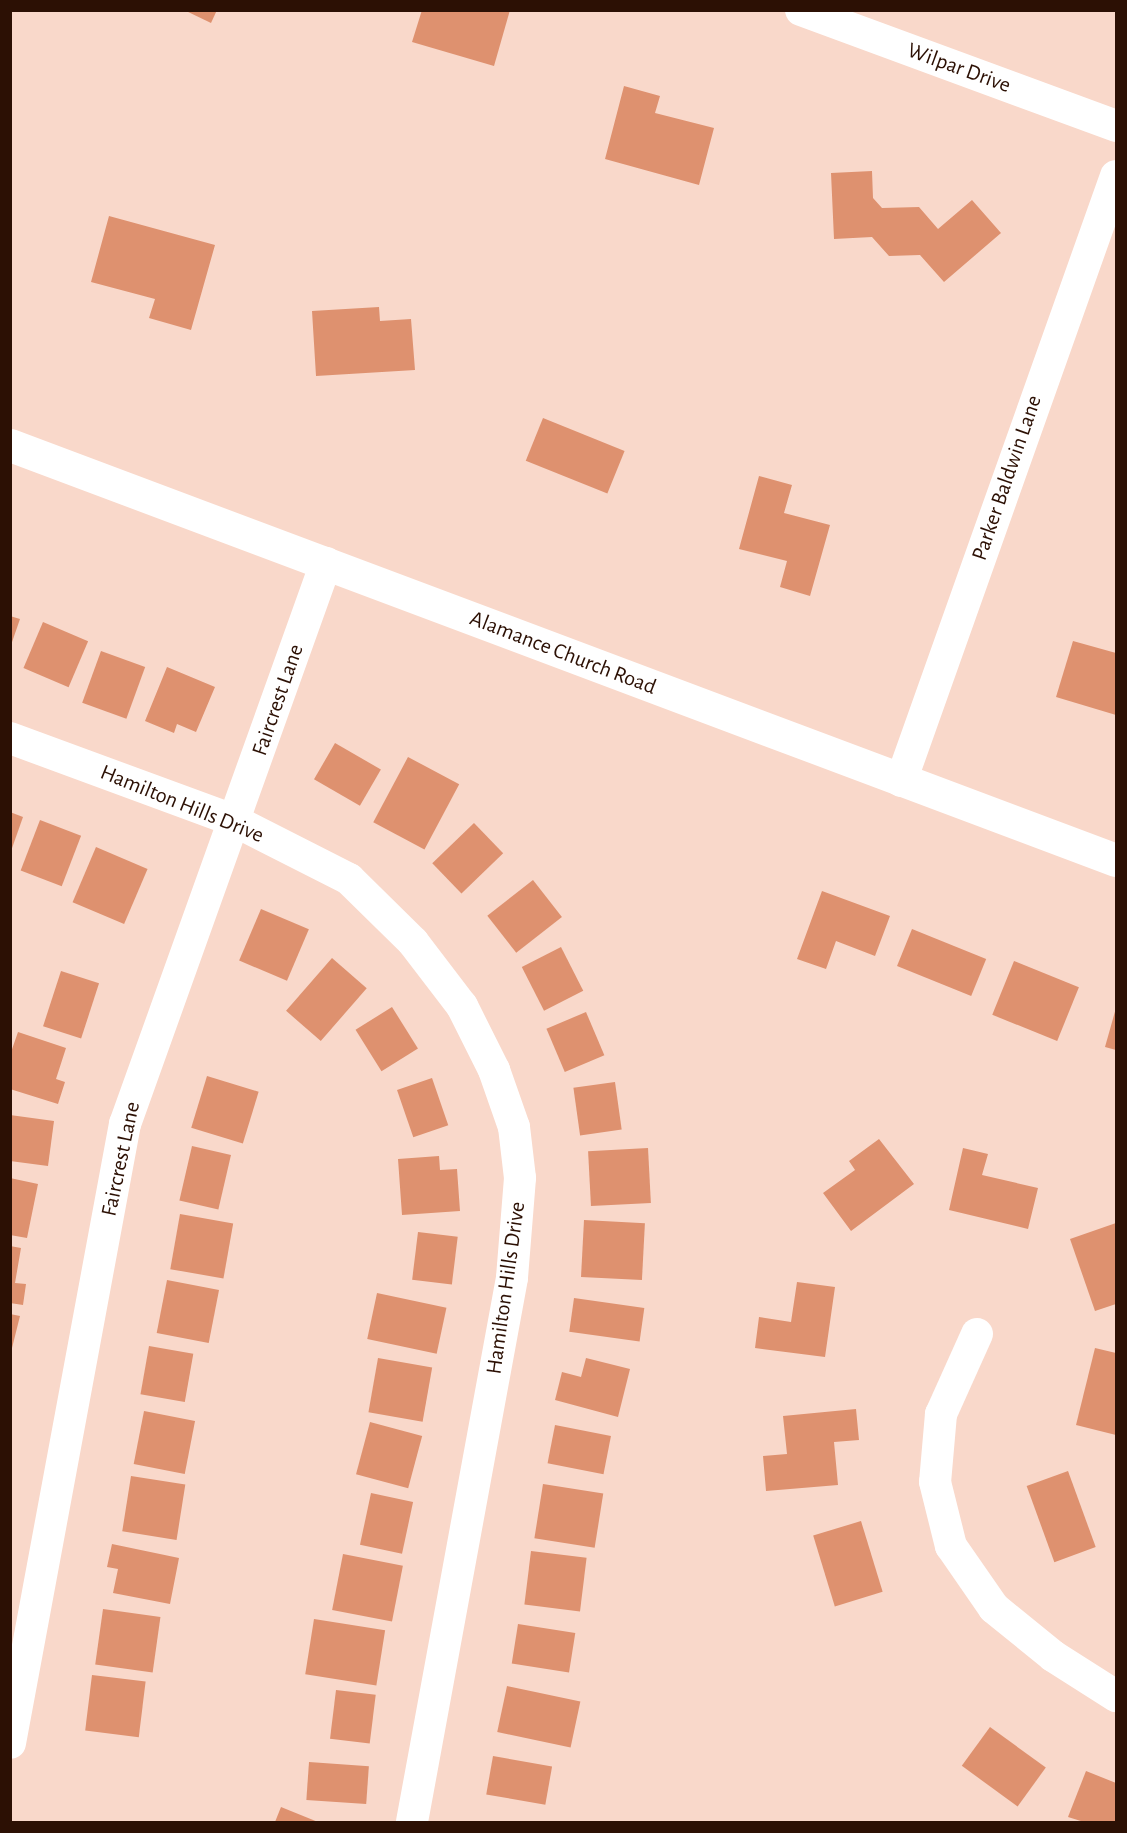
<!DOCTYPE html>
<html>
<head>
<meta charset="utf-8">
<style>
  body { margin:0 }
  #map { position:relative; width:1127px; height:1833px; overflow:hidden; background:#f9d8ca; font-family:"Alegreya Sans",sans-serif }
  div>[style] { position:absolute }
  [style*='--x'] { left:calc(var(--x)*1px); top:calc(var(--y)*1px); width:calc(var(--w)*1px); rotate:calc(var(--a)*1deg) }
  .building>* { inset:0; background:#de916f; transform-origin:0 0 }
  .street>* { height:32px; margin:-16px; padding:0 16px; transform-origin:16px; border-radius:16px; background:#fff }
  .secondary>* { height:33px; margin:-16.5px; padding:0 16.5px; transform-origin:16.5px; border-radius:16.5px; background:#fff }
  span { translate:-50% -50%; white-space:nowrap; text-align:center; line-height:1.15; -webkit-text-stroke:5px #fff; paint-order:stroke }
  .street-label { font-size:22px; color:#2c1004 }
  .frame { position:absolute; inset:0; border:12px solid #2c1004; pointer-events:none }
</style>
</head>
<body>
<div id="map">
  <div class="building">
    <div style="clip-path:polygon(184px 10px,217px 10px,211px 23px)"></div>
    <div style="clip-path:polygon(422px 10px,510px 10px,494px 66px,412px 42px)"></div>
    <div style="clip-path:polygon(624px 86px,660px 96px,655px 113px,714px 128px,699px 185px,605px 159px)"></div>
    <div style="clip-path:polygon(872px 171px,873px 198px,882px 208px,919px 207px,938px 229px,972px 200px,1001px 233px,944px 282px,920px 255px,889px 256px,872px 237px,834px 239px,831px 173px)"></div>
    <div style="clip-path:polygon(109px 216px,215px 245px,191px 330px,149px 318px,155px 299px,91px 282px)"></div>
    <div style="clip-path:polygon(379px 307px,380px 321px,411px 319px,415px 370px,316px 376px,312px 311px)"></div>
    <div style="left:543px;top:418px;width:88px;height:46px;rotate:22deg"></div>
    <div style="clip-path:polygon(759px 476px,792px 485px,784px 513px,830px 525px,810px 596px,780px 587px,787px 561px,739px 549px)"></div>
    <div style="clip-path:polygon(10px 616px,20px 619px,11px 645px,10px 645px)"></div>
    <div style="left:43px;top:622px;width:49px;height:50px;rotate:23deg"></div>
    <div style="clip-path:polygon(1073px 641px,1116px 653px,1116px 715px,1056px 697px)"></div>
    <div style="left:101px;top:651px;width:47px;height:55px;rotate:20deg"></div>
    <div style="clip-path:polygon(167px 667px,215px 687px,196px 732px,177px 724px,174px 733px,145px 721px)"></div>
    <div style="left:335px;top:743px;width:53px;height:42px;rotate:30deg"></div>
    <div style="left:408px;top:757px;width:58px;height:74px;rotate:28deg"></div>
    <div style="clip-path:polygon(10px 812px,23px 817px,11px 851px,10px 851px)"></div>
    <div style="left:40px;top:820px;width:44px;height:54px;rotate:21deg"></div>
    <div style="left:474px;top:823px;width:42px;height:58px;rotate:46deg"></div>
    <div style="left:96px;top:847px;width:56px;height:60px;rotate:23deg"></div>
    <div style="left:533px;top:880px;width:47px;height:58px;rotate:52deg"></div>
    <div style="clip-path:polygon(822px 891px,890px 916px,875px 956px,836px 941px,826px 969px,797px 959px)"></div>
    <div style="left:261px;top:909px;width:52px;height:56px;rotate:23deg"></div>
    <div style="left:912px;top:929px;width:80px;height:40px;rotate:22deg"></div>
    <div style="left:561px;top:947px;width:49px;height:44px;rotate:63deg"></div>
    <div style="left:332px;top:958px;width:46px;height:70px;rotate:41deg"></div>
    <div style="left:1014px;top:961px;width:70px;height:58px;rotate:22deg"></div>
    <div style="left:61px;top:971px;width:40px;height:58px;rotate:18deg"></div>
    <div style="left:392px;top:1007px;width:49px;height:43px;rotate:58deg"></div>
    <div style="clip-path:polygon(1116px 1008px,1116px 1050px,1105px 1047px)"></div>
    <div style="left:586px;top:1012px;width:47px;height:43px;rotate:67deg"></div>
    <div style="clip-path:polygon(18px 1032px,66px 1048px,56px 1079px,65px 1082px,58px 1104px,10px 1089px,10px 1055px)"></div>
    <div style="left:207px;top:1076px;width:54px;height:54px;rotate:17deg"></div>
    <div style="left:432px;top:1078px;width:50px;height:37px;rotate:71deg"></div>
    <div style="left:615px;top:1082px;width:48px;height:42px;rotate:82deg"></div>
    <div style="clip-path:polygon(10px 1115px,54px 1121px,48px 1166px,10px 1161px)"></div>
    <div style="clip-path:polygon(879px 1139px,914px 1184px,851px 1231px,823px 1193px,855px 1170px,849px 1161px)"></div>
    <div style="left:192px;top:1146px;width:40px;height:56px;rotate:13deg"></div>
    <div style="left:648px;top:1148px;width:55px;height:60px;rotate:87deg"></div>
    <div style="clip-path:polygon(963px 1148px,988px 1154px,982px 1175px,1038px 1188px,1028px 1229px,949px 1210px)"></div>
    <div style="clip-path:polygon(439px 1156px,440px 1170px,457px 1169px,460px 1211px,402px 1215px,398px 1159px)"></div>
    <div style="clip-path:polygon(10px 1178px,38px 1184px,27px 1238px,10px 1235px)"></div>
    <div style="left:180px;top:1214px;width:54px;height:56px;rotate:10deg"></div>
    <div style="left:584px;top:1220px;width:61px;height:57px;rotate:3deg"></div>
    <div style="clip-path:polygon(1116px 1223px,1116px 1304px,1095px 1311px,1070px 1239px)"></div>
    <div style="left:418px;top:1232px;width:40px;height:48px;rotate:7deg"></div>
    <div style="clip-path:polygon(10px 1246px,21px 1248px,15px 1283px,26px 1284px,23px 1305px,10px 1303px)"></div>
    <div style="left:167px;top:1280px;width:53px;height:54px;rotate:11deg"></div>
    <div style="clip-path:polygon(797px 1282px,835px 1287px,825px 1357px,755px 1348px,759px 1317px,791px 1322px)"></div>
    <div style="left:377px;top:1293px;width:71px;height:47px;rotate:12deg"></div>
    <div style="left:574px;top:1298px;width:71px;height:34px;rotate:8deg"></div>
    <div style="clip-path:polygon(10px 1314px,20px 1316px,11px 1352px,10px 1351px)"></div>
    <div style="left:149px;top:1346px;width:45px;height:49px;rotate:10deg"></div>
    <div style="clip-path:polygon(1095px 1348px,1116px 1353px,1116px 1435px,1076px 1425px)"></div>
    <div style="left:378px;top:1358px;width:55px;height:55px;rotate:10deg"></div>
    <div style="clip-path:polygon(586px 1358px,630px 1369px,618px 1417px,555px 1400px,562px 1372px,581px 1377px)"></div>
    <div style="clip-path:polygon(856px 1409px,859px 1440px,834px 1442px,838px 1485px,766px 1491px,763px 1456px,787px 1454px,783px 1416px)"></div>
    <div style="left:144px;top:1411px;width:52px;height:54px;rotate:11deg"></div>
    <div style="left:370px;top:1422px;width:54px;height:54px;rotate:15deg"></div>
    <div style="left:555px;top:1425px;width:57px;height:39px;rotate:11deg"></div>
    <div style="left:1068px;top:1471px;width:81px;height:44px;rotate:70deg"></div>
    <div style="left:131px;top:1476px;width:55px;height:56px;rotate:9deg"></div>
    <div style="left:543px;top:1484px;width:61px;height:55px;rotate:9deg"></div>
    <div style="left:371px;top:1493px;width:43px;height:53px;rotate:12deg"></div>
    <div style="left:861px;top:1521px;width:74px;height:50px;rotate:73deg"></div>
    <div style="clip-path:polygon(112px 1544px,179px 1558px,170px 1604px,113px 1593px,118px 1569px,107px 1567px)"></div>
    <div style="left:531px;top:1551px;width:56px;height:54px;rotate:7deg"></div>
    <div style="left:343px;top:1554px;width:61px;height:57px;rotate:11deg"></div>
    <div style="left:103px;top:1609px;width:58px;height:56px;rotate:8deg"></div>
    <div style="left:314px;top:1619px;width:72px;height:56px;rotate:9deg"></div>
    <div style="left:518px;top:1624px;width:58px;height:40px;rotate:9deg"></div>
    <div style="left:92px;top:1675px;width:54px;height:56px;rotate:7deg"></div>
    <div style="left:507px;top:1686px;width:75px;height:47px;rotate:12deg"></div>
    <div style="left:336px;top:1690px;width:40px;height:49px;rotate:7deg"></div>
    <div style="left:990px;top:1727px;width:69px;height:48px;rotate:36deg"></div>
    <div style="left:493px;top:1756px;width:60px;height:39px;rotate:10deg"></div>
    <div style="left:309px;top:1762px;width:60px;height:38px;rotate:4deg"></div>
    <div style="clip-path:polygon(1086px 1771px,1116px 1783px,1116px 1822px,1084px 1822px,1068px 1817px)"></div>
    <div style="clip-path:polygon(281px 1807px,318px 1822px,275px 1822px)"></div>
  </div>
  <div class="street">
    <div style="--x:801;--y:10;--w:336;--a:20.2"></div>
    <div style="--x:10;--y:738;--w:240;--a:20.2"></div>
    <div style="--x:235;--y:821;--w:128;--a:27"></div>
    <div style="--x:349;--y:879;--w:90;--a:44.5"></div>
    <div style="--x:413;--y:942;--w:81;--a:52.6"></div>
    <div style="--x:462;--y:1006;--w:72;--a:63.4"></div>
    <div style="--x:494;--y:1070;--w:60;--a:70.7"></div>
    <div style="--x:514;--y:1127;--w:51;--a:83.3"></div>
    <div style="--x:520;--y:1178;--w:100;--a:94.6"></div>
    <div style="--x:512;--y:1278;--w:553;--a:100.42"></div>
    <div style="--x:901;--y:781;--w:642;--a:-70.44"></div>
    <div style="--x:977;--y:1334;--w:88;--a:114.2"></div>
    <div style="--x:941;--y:1414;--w:68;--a:95"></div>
    <div style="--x:935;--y:1482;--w:66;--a:76"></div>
    <div style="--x:951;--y:1546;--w:75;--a:55.3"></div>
    <div style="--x:994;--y:1608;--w:76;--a:39.1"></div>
    <div style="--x:1053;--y:1656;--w:75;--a:32.4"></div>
    <div style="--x:10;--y:1743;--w:630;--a:-79.48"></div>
    <div style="--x:125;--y:1124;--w:596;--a:-70.29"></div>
  </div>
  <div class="secondary">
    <div style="--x:10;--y:445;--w:1181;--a:20.57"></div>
  </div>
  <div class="street-label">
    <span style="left:959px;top:68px;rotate:20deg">Wilpar Drive</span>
    <span style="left:1007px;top:478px;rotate:-71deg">Parker Baldwin Lane</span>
    <span style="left:563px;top:653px;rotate:21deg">Alamance Church Road</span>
    <span style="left:278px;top:700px;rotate:-71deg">Faircrest Lane</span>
    <span style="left:182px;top:804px;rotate:22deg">Hamilton Hills Drive</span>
    <span style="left:121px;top:1159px;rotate:-78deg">Faircrest Lane</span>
    <span style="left:506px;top:1288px;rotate:-82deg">Hamilton Hills Drive</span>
  </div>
  <div class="frame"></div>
</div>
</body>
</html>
